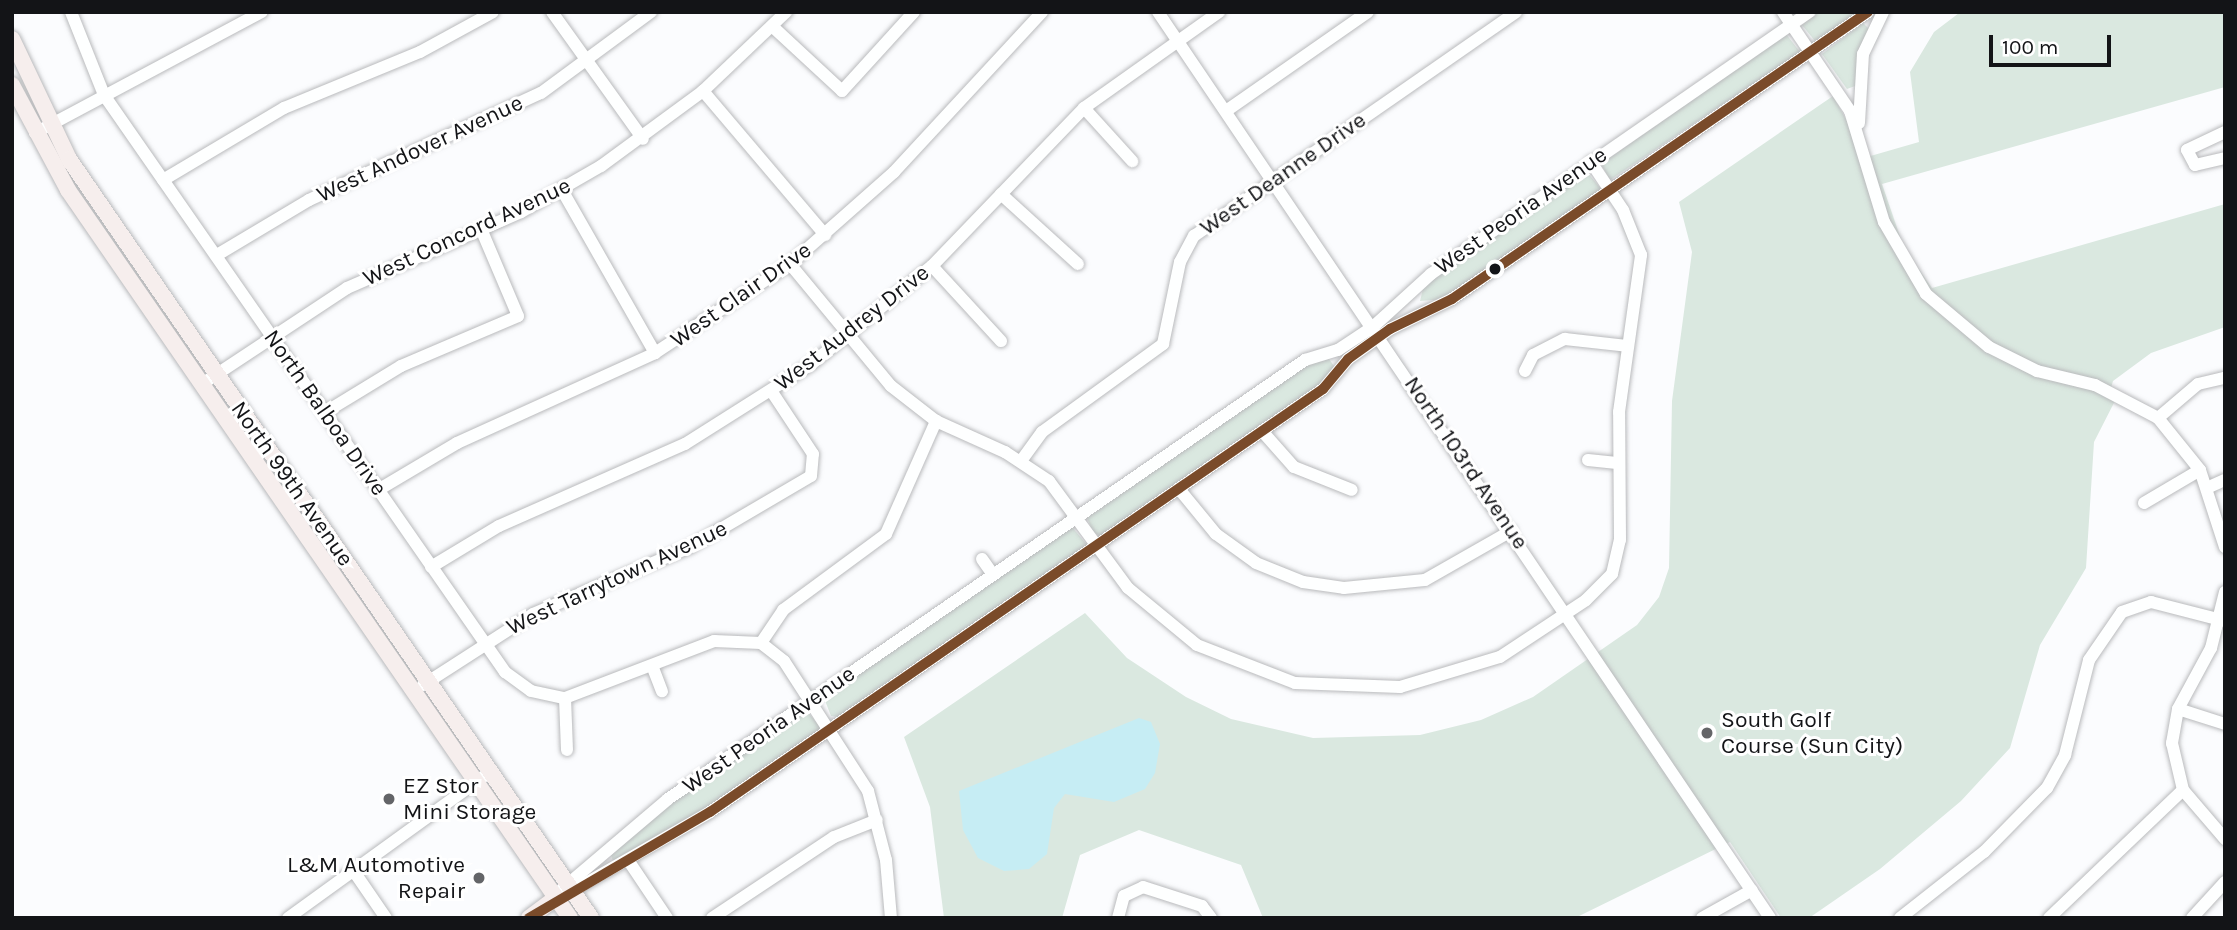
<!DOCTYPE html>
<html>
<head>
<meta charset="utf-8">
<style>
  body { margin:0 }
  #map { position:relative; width:2237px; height:930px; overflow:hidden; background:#fbfcfe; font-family:Karla,sans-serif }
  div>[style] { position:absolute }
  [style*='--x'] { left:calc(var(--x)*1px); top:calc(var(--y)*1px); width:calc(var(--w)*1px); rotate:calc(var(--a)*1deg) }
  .green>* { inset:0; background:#dae8e0 }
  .water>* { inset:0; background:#c6edf4 }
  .roads { filter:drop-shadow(0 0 2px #b9babc) drop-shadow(0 0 2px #b9babc) }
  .minor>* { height:12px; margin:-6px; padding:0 6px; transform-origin:6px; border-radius:6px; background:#feffff }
  .major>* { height:16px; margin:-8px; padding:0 8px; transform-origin:8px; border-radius:8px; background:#f6eeed }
  .bus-1>* { height:10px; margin:-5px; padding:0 5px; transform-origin:5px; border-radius:5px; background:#7a4b2a }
  .dots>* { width:19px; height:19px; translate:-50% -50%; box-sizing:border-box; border:4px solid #fff; border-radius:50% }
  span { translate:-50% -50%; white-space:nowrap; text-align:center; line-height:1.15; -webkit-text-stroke:6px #fff; paint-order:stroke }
  .street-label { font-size:23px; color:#131417 }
  .poi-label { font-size:23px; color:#131417 }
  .left { translate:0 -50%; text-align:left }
  .right { translate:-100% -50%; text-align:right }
  .frame { position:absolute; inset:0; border:14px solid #131417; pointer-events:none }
  .scale { position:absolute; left:1989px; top:35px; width:122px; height:32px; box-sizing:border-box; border:4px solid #131417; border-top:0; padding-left:9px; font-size:21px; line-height:24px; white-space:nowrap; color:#131417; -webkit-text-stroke:5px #fff; paint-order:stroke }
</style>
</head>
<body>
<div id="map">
  <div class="green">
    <div style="clip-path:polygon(1816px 12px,1860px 12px,1815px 41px,1802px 25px)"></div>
    <div style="clip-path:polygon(2225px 12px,2225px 87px,1882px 184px,1904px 248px,1932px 288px,2225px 204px,2225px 327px,2151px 353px,2113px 381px,2110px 391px,2118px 395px,2094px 442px,2086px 568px,2040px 645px,2010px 748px,1961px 801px,1880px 869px,1809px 918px,1781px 918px,1730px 842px,1575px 918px,1263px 918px,1241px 865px,1139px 830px,1080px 855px,1062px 918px,944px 918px,930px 807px,904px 737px,1085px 613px,1127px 658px,1186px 697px,1231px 719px,1313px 738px,1420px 735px,1481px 720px,1533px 697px,1637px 625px,1659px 597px,1669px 568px,1672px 401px,1692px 252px,1679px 202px,1833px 96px,1867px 157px,1919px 142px,1910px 72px,1934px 32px,1959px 13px)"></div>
    <div style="clip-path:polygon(1863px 23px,1869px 29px,1855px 86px,1847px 89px,1822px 54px)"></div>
    <div style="clip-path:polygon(1786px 34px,1800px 52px,1610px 180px,1601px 164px)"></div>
    <div style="clip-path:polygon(1587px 172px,1601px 189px,1446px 299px,1420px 301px,1424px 285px)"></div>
    <div style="clip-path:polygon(1329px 359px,1334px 366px,1329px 378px,1100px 536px,1093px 532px,1087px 518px,1307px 364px)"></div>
    <div style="clip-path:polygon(1072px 527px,1087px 545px,839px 717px,831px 716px,824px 698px)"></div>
    <div style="clip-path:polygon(806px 710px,821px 728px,695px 818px,613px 861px,611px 855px,674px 800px)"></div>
  </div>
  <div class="water">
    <div style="clip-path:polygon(1139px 718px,1151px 722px,1160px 744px,1155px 773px,1145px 789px,1114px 802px,1065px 794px,1054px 808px,1047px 854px,1029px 869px,1004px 871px,978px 858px,963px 830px,959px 791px)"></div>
  </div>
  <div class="roads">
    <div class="minor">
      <div style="--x:71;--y:12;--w:89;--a:68.3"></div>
      <div style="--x:104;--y:95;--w:703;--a:55.2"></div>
      <div style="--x:505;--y:672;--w:32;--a:36"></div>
      <div style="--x:531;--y:691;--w:35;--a:12"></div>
      <div style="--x:565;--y:698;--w:160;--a:-20.9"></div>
      <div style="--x:714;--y:641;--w:47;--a:2.4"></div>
      <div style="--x:761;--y:643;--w:29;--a:38"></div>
      <div style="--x:784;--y:661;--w:155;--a:57.1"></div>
      <div style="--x:868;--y:791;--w:71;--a:75.4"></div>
      <div style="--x:886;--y:860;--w:58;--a:85.1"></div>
      <div style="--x:552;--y:12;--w:156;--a:54.4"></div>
      <div style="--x:1158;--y:12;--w:1093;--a:55.96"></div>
      <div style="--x:1783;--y:12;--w:120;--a:55.9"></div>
      <div style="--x:1850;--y:111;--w:116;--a:73"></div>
      <div style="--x:1884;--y:222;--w:83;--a:59.7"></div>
      <div style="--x:1926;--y:294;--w:82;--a:40.1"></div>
      <div style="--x:1989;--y:347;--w:54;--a:26.6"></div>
      <div style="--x:2037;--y:371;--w:60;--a:13.6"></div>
      <div style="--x:2095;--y:385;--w:71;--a:27.6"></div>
      <div style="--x:2158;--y:418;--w:67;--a:51.1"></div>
      <div style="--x:2200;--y:470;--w:81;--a:72"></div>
      <div style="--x:773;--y:27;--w:94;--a:42.8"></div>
      <div style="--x:842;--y:91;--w:107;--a:-47.7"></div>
      <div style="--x:703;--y:91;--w:189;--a:49.7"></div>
      <div style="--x:1084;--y:108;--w:72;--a:47.8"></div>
      <div style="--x:1226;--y:111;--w:173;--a:-34.9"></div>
      <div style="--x:1859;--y:123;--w:69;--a:-86.7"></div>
      <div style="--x:1863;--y:54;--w:47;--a:-64.5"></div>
      <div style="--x:2225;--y:132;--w:42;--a:154.7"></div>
      <div style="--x:2187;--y:150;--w:17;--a:62"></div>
      <div style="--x:2195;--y:165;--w:31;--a:-13"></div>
      <div style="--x:35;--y:133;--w:257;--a:-28.1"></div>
      <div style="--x:163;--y:180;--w:141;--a:-30.8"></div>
      <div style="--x:284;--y:108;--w:147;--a:-22.4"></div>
      <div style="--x:420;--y:52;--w:83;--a:-28.7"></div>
      <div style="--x:562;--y:190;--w:188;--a:60.3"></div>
      <div style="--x:1001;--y:194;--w:104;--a:42.3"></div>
      <div style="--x:217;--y:255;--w:107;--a:-30.9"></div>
      <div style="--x:309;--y:200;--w:255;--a:-24.8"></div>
      <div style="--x:541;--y:93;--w:137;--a:-36.4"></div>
      <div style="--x:790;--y:264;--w:158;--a:50.4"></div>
      <div style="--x:891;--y:386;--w:57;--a:37.9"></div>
      <div style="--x:936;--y:421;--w:76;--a:24.2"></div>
      <div style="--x:1005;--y:452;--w:53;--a:33.4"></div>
      <div style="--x:1049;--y:481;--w:133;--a:53.6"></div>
      <div style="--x:1128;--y:588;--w:89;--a:39.6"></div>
      <div style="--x:1197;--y:645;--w:105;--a:21.2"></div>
      <div style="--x:1295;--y:683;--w:105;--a:2.2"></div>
      <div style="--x:1400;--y:687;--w:104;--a:-16.7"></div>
      <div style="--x:1500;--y:657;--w:103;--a:-33.5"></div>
      <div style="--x:1586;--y:600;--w:37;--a:-45"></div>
      <div style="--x:1612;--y:574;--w:35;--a:-77"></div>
      <div style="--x:1620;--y:540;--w:128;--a:-90.4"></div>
      <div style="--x:1619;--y:412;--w:159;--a:-82"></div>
      <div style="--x:1641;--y:255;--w:48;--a:-111.8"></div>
      <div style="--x:1623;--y:210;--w:58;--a:-123.7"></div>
      <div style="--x:932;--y:266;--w:102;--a:47.4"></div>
      <div style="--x:1525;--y:371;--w:18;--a:-63"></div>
      <div style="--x:1533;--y:355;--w:36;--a:-27"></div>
      <div style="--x:1565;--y:339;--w:62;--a:6.4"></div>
      <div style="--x:202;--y:384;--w:174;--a:-33.5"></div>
      <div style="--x:347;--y:288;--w:190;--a:-23.6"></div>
      <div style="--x:521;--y:212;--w:92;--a:-29.9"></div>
      <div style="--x:601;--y:166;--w:127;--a:-36.3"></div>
      <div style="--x:703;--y:91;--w:115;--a:-43.6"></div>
      <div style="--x:324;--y:413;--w:90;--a:-31.4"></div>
      <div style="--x:401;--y:366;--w:127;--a:-23.1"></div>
      <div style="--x:518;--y:316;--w:92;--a:-113"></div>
      <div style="--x:2158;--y:418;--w:52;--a:-40.4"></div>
      <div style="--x:2198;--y:384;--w:28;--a:-13"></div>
      <div style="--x:1262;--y:431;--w:48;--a:48.4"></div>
      <div style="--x:1294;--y:467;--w:62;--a:21.6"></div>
      <div style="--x:1588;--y:460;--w:29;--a:6"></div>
      <div style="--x:1021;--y:461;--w:36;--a:-54"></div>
      <div style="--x:1042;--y:432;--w:150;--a:-36"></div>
      <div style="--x:1163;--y:344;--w:84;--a:-78.3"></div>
      <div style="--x:1180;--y:262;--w:30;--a:-62"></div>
      <div style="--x:1194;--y:236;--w:392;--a:-34.8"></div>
      <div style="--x:2209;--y:487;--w:17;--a:-24"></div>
      <div style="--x:1179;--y:489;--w:58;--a:50.6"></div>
      <div style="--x:1216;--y:534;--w:49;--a:35.9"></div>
      <div style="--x:1256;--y:563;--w:51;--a:22"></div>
      <div style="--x:1303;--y:582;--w:41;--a:8.3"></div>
      <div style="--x:1344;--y:588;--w:81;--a:-5.6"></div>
      <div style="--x:1425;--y:580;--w:99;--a:-29.7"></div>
      <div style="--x:378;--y:490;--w:92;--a:-30.7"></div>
      <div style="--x:457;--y:443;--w:217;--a:-24.4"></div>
      <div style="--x:655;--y:353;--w:162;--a:-33.4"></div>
      <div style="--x:790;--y:264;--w:139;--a:-41.5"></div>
      <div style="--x:894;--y:172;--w:218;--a:-47.2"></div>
      <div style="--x:2144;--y:503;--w:65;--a:-30.5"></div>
      <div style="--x:982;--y:559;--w:19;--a:55"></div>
      <div style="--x:431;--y:567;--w:79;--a:-31.1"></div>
      <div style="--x:499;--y:526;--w:203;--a:-23.8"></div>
      <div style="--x:685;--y:444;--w:148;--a:-32.3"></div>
      <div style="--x:810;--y:365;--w:157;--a:-39.1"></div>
      <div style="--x:932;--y:266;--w:219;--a:-46.1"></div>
      <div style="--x:1084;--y:108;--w:166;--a:-35.4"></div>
      <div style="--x:2225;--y:592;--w:58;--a:104"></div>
      <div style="--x:2211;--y:648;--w:69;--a:118.4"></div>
      <div style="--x:2178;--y:709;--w:35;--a:100"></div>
      <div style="--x:2172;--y:743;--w:48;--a:76.8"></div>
      <div style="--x:2183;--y:790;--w:65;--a:49.4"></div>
      <div style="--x:761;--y:643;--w:40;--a:-56"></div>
      <div style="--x:783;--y:610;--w:128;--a:-36.4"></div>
      <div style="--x:886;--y:534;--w:124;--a:-66.1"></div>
      <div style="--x:653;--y:668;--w:25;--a:69"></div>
      <div style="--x:423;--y:685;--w:131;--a:-32.8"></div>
      <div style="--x:533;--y:614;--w:171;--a:-23.1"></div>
      <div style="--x:690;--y:547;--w:140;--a:-30.4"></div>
      <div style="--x:811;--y:476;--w:22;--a:-85"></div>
      <div style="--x:813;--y:454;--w:74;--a:-123.5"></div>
      <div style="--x:565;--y:698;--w:52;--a:87.8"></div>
      <div style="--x:2178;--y:709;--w:49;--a:17.7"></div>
      <div style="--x:628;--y:860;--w:70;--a:56.1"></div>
      <div style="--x:353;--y:870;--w:58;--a:55.5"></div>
      <div style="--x:562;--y:889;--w:139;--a:-40.3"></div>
      <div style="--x:668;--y:799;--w:774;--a:-34.57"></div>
      <div style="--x:1305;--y:360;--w:34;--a:-17"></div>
      <div style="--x:1338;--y:350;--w:43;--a:-33.7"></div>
      <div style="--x:1374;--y:326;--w:77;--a:-42.4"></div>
      <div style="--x:1431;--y:274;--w:461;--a:-34.7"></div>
      <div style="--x:567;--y:894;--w:165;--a:-29.8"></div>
      <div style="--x:710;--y:812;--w:745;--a:-34.61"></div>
      <div style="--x:1323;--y:389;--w:39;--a:-50"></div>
      <div style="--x:1348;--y:359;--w:52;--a:-35.5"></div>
      <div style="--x:1390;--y:329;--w:69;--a:-25.8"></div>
      <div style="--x:1452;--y:299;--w:505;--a:-34.6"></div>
      <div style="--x:288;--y:918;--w:251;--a:-35.9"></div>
      <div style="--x:712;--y:918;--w:146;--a:-33.6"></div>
      <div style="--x:834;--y:837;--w:46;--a:-21.6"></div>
      <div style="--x:1118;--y:918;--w:23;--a:-75"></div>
      <div style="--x:1124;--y:896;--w:21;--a:-25"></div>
      <div style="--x:1143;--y:887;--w:62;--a:17.9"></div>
      <div style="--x:1202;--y:906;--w:15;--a:53"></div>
      <div style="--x:1702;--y:918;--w:57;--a:-29.2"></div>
      <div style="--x:1900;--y:918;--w:107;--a:-38.2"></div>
      <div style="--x:1984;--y:852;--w:90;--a:-45.5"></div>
      <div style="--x:2047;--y:788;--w:38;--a:-61"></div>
      <div style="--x:2065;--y:755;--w:98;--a:-75.8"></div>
      <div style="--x:2089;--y:660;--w:58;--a:-55.5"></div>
      <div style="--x:2122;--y:612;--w:31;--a:-19"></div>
      <div style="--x:2151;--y:602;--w:76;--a:14.4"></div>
      <div style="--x:2049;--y:918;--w:185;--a:-43.7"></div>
      <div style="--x:2192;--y:918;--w:49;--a:-47.5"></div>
    </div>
    <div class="major">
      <div style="--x:12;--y:39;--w:133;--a:64.6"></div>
      <div style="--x:69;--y:159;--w:921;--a:55.48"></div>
      <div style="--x:12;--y:85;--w:119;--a:61.9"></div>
      <div style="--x:68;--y:190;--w:884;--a:55.41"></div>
      <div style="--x:529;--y:918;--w:34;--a:-37"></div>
    </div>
  </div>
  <div class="bus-1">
    <div style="--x:529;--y:918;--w:210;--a:-30.4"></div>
    <div style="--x:710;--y:812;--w:745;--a:-34.61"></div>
    <div style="--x:1323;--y:389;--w:39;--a:-50"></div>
    <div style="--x:1348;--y:359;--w:52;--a:-35.5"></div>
    <div style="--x:1390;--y:329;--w:69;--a:-25.8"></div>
    <div style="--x:1452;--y:299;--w:505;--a:-34.6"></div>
  </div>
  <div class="dots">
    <div style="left:1495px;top:269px;background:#131417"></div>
    <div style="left:1707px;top:733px;background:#646568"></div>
    <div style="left:389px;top:799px;background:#646568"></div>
    <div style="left:479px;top:878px;background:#646568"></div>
  </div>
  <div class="street-label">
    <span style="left:420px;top:149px;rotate:-25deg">West Andover Avenue</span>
    <span style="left:1283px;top:174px;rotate:-35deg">West Deanne Drive</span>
    <span style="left:1521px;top:211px;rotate:-35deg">West Peoria Avenue</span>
    <span style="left:467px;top:232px;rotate:-25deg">West Concord Avenue</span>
    <span style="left:741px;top:295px;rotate:-35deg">West Clair Drive</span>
    <span style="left:852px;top:328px;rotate:-38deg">West Audrey Drive</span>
    <span style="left:325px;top:413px;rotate:55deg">North Balboa Drive</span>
    <span style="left:1466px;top:463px;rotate:56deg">North 103rd Avenue</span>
    <span style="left:292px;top:484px;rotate:55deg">North 99th Avenue</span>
    <span style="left:617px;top:578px;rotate:-25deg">West Tarrytown Avenue</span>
    <span style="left:769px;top:730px;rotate:-35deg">West Peoria Avenue</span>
  </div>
  <div class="poi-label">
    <span class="left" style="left:1721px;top:733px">South Golf<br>Course (Sun City)</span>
    <span class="left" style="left:403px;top:799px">EZ Stor<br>Mini Storage</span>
    <span class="right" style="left:465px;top:878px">L&amp;M Automotive<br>Repair</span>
  </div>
  <div class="frame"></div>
  <div class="scale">100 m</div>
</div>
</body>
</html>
